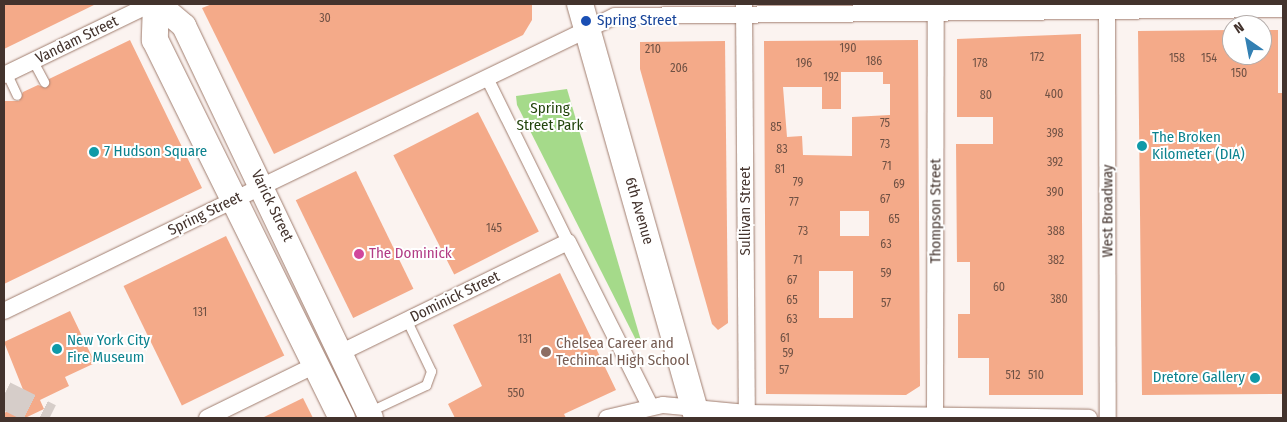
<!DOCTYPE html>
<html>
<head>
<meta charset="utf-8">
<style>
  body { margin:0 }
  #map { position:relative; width:1287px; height:422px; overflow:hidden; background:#fbf3f0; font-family:"Fira Sans Condensed",sans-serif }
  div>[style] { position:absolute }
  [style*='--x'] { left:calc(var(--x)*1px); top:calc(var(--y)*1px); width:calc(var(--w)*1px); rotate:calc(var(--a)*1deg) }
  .green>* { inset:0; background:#a5da8a }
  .building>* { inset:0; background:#f4aa89; transform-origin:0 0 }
  .motorway-tunnel>* { height:28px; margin-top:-14px; transform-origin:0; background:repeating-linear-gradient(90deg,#d6cdc9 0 28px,transparent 0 42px) }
  .roads { filter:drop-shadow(0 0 1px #a07d6e) drop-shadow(0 0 1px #a07d6e) }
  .service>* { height:9px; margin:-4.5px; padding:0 4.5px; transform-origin:4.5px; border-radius:4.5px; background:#fff }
  .pedestrian>* { height:12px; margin:-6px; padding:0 6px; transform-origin:6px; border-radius:6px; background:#fff }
  .minor>* { height:16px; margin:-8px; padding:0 8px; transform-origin:8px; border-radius:8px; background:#fff }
  .secondary>* { height:24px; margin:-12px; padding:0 12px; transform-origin:12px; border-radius:12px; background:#fff }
  .primary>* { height:26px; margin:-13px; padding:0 13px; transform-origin:13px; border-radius:13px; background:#fff }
  .dots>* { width:14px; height:14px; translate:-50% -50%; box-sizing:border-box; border:2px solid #fff; border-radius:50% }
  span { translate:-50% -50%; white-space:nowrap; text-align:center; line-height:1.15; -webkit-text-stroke:4px #fff; paint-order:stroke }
  .number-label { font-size:12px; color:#6f5144 }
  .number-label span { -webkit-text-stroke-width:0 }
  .transit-label { font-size:15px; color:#164399 }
  .left { translate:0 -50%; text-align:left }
  .street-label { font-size:15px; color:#43332d }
  .park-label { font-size:15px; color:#23450c }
  .culture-label { font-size:15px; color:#0d838f }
  .right { translate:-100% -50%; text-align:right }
  .hotel-label { font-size:15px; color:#b23c85 }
  .education-label { font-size:15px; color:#785e54 }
  .frame { position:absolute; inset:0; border:5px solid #43332d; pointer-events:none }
  .north { position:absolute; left:1222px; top:15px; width:50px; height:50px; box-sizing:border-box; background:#fff; border:1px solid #b4adab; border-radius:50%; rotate:327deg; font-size:14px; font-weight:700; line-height:20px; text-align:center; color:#43332d }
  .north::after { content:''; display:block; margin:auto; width:18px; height:22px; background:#3380b3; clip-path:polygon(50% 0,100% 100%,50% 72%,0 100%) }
</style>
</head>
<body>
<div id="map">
  <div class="green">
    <div style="clip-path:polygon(567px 89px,642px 344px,639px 346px,517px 105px,516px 96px)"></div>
  </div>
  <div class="building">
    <div style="clip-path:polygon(4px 4px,96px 4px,4px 49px)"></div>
    <div style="clip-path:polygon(212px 4px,532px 4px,532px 20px,523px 35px,274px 154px,202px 8px)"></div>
    <div style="clip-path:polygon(1232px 30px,1232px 55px,1262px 55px,1262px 30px,1278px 30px,1278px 93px,1283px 93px,1283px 394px,1142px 395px,1138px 31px)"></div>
    <div style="clip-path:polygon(1081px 34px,1083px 395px,989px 395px,989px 358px,958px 358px,958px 314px,970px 314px,970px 262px,957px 262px,956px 144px,993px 144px,993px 117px,957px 117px,957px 39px)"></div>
    <div style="clip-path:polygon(130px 40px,202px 188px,4px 284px,4px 101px,19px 101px,23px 92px,38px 85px,46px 88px,49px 79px)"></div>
    <div style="clip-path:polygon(evenodd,918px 40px,920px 386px,906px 395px,766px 394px,764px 41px,918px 40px,841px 72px,883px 72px,883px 84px,890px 84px,890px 115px,852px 117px,852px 156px,803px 155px,802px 136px,787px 137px,783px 87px,822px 87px,822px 109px,841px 109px,841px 72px,918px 40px,840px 211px,869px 211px,869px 236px,840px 236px,840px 211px,918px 40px,819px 271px,853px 271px,853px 318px,819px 318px,819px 271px)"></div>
    <div style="clip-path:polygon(725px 41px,728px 323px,718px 330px,712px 324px,640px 69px,640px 42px)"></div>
    <div style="left:478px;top:112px;width:134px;height:95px;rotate:63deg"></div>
    <div style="left:356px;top:171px;width:131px;height:67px;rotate:64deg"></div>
    <div style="left:226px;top:236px;width:133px;height:114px;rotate:64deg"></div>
    <div style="clip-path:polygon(560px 273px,616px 390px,564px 414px,566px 418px,455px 418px,448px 404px,482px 386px,453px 325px)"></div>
    <div style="clip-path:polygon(70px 311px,95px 363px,65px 377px,69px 386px,40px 400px,44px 409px,25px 418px,4px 418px,4px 413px,28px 402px,4px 342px)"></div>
    <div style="clip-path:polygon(303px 398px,313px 418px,262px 418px)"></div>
  </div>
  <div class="motorway-tunnel">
    <div style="--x:4;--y:395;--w:51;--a:26.6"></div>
  </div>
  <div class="roads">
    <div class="service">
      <div style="--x:33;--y:61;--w:24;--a:62"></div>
      <div style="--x:7;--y:74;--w:23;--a:65"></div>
      <div style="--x:368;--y:412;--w:64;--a:-25"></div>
      <div style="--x:426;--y:385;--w:15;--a:-70"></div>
      <div style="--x:431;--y:371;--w:55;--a:-115.6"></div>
    </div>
    <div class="pedestrian">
      <div style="--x:487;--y:78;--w:183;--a:63.7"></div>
    </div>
    <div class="minor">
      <div style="--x:1107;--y:4;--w:414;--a:89.9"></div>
      <div style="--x:744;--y:5;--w:408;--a:89.6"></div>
      <div style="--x:4;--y:75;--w:163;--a:-25.8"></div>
      <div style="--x:4;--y:311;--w:678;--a:-25.77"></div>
      <div style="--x:615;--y:16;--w:668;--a:-0.6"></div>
      <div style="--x:342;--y:352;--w:251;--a:-26"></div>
      <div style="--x:568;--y:242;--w:183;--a:63.4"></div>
      <div style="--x:207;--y:418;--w:120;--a:-26.1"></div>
      <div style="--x:607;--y:418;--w:57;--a:-13.1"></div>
      <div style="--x:663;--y:405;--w:84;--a:5.4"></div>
      <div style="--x:747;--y:413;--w:342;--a:0.8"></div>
      <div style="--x:935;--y:418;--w:414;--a:-89.9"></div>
    </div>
    <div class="secondary">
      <div style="--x:158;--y:4;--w:34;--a:40"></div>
      <div style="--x:184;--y:26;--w:434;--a:64.5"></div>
    </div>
    <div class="primary">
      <div style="--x:156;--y:4;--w:36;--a:92"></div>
      <div style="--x:155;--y:40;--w:422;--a:63.7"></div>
      <div style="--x:580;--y:4;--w:430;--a:74.2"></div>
    </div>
  </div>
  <div class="dots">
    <div style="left:586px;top:21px;background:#1a4fb4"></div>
    <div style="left:1142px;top:146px;background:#0f9aa8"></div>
    <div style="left:94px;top:152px;background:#0f9aa8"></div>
    <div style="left:359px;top:254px;background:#d1479c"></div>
    <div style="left:57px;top:349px;background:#0f9aa8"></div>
    <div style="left:546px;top:352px;background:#8d6e63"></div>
    <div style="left:1255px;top:378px;background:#0f9aa8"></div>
  </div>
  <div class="number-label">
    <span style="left:325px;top:19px">30</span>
    <span style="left:848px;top:49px">190</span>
    <span style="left:653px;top:50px">210</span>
    <span style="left:1037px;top:58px">172</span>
    <span style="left:1177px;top:59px">158</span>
    <span style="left:1209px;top:59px">154</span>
    <span style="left:874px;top:62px">186</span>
    <span style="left:804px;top:64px">196</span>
    <span style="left:980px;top:64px">178</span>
    <span style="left:679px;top:69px">206</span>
    <span style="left:1239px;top:74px">150</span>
    <span style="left:831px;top:78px">192</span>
    <span style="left:1054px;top:95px">400</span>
    <span style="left:986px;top:96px">80</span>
    <span style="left:885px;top:124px">75</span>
    <span style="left:776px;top:128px">85</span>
    <span style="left:1055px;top:134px">398</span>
    <span style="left:885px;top:145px">73</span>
    <span style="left:782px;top:150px">83</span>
    <span style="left:1055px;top:163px">392</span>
    <span style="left:887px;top:167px">71</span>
    <span style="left:780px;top:170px">81</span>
    <span style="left:798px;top:183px">79</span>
    <span style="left:899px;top:185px">69</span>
    <span style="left:1055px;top:193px">390</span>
    <span style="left:885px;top:200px">67</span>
    <span style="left:794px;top:203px">77</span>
    <span style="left:894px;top:220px">65</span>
    <span style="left:494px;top:229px">145</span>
    <span style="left:803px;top:232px">73</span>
    <span style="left:1056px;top:232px">388</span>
    <span style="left:886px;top:245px">63</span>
    <span style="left:798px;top:261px">71</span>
    <span style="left:1056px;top:261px">382</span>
    <span style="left:886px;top:274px">59</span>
    <span style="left:792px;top:281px">67</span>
    <span style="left:999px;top:288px">60</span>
    <span style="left:1059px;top:300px">380</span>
    <span style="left:792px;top:301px">65</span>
    <span style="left:886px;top:304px">57</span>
    <span style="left:200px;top:313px">131</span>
    <span style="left:792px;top:320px">63</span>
    <span style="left:785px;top:339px">61</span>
    <span style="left:525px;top:340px">131</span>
    <span style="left:788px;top:354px">59</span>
    <span style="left:784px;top:371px">57</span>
    <span style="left:1013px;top:376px">512</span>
    <span style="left:1036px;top:376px">510</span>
    <span style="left:516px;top:394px">550</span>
  </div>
  <div class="transit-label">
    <span class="left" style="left:597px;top:21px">Spring Street</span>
  </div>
  <div class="street-label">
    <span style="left:77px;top:40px;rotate:-26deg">Vandam Street</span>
    <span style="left:272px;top:206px;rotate:64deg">Varick Street</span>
    <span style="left:639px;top:211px;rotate:74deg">6th Avenue</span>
    <span style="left:746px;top:211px;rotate:-90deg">Sullivan Street</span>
    <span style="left:936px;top:211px;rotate:-90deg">Thompson Street</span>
    <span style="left:1108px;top:211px;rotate:-90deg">West Broadway</span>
    <span style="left:205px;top:214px;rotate:-26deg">Spring Street</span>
    <span style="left:455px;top:297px;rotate:-26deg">Dominick Street</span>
  </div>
  <div class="park-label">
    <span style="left:550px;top:117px">Spring<br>Street Park</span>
  </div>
  <div class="culture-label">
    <span class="left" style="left:1152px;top:146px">The Broken<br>Kilometer (DIA)</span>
    <span class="left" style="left:104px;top:152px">7 Hudson Square</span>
    <span class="left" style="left:67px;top:349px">New York City<br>Fire Museum</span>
    <span class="right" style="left:1245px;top:378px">Dretore Gallery</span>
  </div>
  <div class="hotel-label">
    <span class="left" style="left:369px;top:254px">The Dominick</span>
  </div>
  <div class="education-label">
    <span class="left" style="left:556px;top:352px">Chelsea Career and<br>Techincal High School</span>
  </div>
  <div class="frame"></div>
  <div class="north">N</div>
</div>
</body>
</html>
